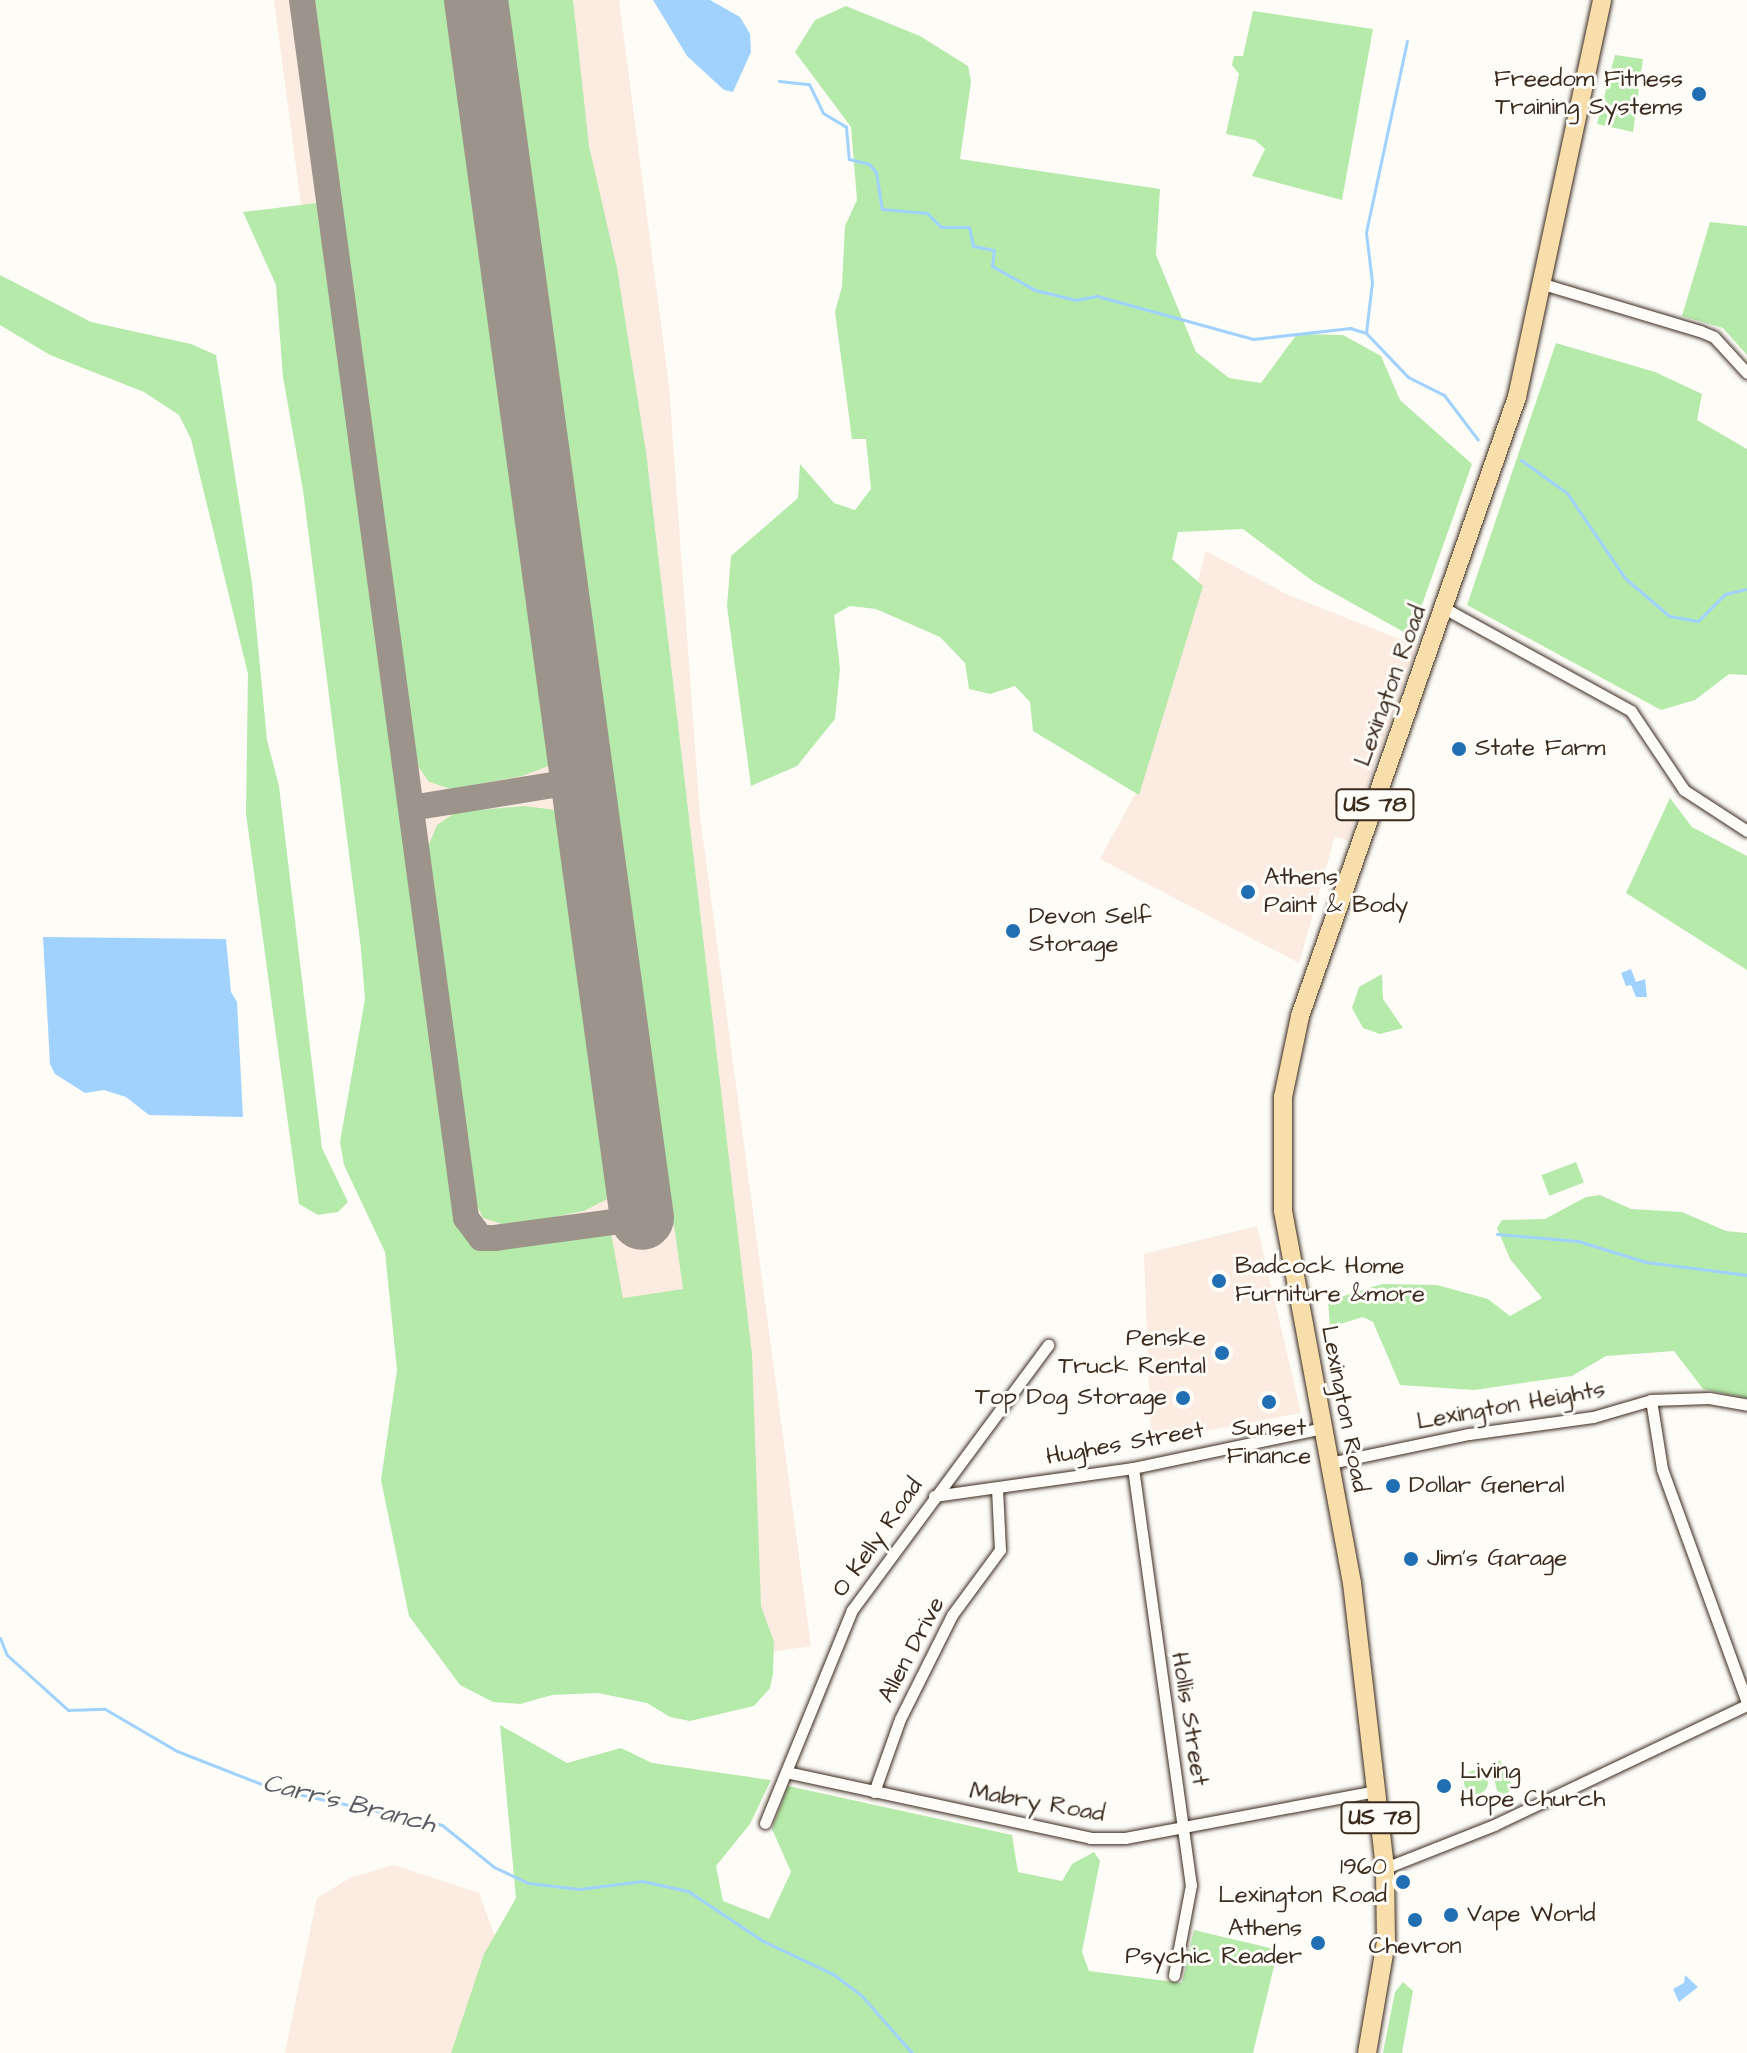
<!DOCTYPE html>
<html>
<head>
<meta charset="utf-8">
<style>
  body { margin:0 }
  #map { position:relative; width:1747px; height:2053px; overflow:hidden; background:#fdfcf7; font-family:"Architects Daughter",sans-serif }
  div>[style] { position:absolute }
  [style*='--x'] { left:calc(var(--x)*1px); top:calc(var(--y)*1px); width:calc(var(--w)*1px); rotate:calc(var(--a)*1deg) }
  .built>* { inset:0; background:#fcebe1 }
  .green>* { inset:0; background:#b6eaab; transform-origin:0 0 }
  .round { border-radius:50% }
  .water>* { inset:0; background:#a0d2fd }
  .stream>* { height:3px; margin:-1.5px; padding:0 1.5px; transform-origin:1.5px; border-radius:1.5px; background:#a0d2fd }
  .taxiway>* { height:26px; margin:-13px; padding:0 13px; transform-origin:13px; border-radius:13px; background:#9c938a }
  .runway>* { height:64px; margin:-32px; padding:0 32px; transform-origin:32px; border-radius:32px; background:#9c938a }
  .roads { filter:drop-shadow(0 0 2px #3b2a1e) drop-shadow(0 0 2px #3b2a1e) }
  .minor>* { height:11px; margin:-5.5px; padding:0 5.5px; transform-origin:5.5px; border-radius:5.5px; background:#fdfcf7 }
  .trunk>* { height:18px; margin:-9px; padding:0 9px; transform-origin:9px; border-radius:9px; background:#f8deab }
  .dots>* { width:22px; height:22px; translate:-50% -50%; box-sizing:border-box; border:4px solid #fdfcf7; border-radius:50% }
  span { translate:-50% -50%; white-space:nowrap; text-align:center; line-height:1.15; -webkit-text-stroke:6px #fdfcf7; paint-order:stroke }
  .shield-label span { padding:2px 6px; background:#fdfcf7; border:2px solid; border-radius:6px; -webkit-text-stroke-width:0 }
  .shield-label { font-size:22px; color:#3b2a1e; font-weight:700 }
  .poi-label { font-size:24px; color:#3b2a1e }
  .right { translate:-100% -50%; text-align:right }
  .left { translate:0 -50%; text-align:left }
  .street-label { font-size:24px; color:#3b2a1e }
  .water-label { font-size:26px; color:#595c61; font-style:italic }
</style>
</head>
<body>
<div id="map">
  <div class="built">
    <div style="clip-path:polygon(274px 0,619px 0,669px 386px,700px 816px,811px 1646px,588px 1679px,454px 1298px,421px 1114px)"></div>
    <div style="clip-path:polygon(1206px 551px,1288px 595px,1417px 646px,1347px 841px,1335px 836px,1299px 963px,1100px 859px,1144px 778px)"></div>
    <div style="clip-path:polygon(1257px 1226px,1301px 1413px,1151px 1441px,1144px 1254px)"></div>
    <div style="clip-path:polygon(394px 1865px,479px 1893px,496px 1939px,467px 2053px,285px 2053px,317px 1898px,352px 1877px)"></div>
  </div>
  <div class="green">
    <div style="clip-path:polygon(315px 0,456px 0,558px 757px,554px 764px,522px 776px,451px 789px,429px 782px,415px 762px)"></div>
    <div style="clip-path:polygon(501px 0,573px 0,589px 146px,617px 268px,646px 452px,752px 1354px,761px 1606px,774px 1642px,773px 1674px,770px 1688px,754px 1706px,690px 1721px,670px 1717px,647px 1703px,598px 1693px,552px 1695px,520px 1704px,493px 1702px,460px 1685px,409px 1616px,381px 1480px,397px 1370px,385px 1252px,344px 1165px,340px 1142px,365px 999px,361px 949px,303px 490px,283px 377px,276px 285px,243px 212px,317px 203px,455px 1222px,471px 1245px,490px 1250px,611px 1233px,623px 1298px,683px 1289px,674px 1225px,666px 1225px)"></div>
    <div style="clip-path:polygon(846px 6px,920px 36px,968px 66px,971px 82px,960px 159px,1160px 189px,1156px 255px,1196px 352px,1229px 378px,1261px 383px,1297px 334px,1343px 335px,1381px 356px,1400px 400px,1472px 464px,1411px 636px,1314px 582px,1243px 529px,1178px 532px,1172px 559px,1203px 586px,1139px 795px,1033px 731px,1030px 702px,1015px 686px,990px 694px,969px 689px,965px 663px,940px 637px,876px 609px,850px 606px,834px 615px,840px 669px,835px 719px,797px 766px,751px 786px,727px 606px,731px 556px,798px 498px,800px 464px,834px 503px,855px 510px,871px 489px,866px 439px,852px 439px,835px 312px,842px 286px,845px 226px,857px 200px,851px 127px,795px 52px,815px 20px)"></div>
    <div style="clip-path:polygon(1253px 11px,1373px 29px,1342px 200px,1252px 176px,1265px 149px,1255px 140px,1226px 134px,1239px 74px,1232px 65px,1234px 56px,1243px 56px)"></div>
    <div style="clip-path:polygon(1615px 55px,1643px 59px,1633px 132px,1597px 124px)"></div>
    <div style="clip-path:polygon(1710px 222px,1747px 226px,1747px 355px,1723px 328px,1682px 316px)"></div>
    <div style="clip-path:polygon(0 275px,91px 322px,191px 344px,216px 355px,252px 583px,267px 740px,279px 786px,322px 1148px,348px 1202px,338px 1212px,318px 1215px,299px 1204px,246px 814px,248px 674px,191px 439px,179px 415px,144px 392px,50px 355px,0 325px)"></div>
    <div style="clip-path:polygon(1556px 343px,1655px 372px,1702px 394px,1697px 420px,1747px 449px,1747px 675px,1729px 674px,1695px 700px,1661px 710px,1467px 605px)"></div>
    <div style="clip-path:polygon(1670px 798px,1692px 827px,1747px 856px,1747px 970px,1626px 893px)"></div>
    <div style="clip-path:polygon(524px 806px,564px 811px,615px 1195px,584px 1211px,508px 1226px,483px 1218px,473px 1197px,427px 849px,437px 825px,456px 812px)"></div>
    <div style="clip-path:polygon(1382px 974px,1383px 999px,1403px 1028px,1380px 1034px,1363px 1028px,1352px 1008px,1359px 987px)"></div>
    <div style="left:1576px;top:1162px;width:22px;height:37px;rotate:69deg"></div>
    <div style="clip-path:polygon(1600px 1195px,1631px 1209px,1682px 1212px,1726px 1231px,1747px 1233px,1747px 1398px,1703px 1389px,1674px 1351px,1606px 1356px,1572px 1376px,1474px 1390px,1400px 1385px,1373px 1322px,1363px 1317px,1330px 1327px,1328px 1301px,1382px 1284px,1437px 1285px,1488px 1299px,1510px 1316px,1542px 1298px,1510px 1259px,1497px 1228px,1502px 1220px,1545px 1219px,1586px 1197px)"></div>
    <div style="clip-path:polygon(500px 1725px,567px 1763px,621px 1748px,652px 1763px,771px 1780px,750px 1824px,716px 1866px,723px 1901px,769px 1919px,791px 1872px,772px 1829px,788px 1786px,1012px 1835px,1018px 1872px,1062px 1881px,1072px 1864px,1094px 1852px,1100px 1861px,1082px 1952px,1089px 1971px,1182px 1983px,1194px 1930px,1278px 1950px,1253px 2053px,451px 2053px,484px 1954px,516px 1898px)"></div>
    <div style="clip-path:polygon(1500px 1760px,1512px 1785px,1507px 1795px,1497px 1791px,1491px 1765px)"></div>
    <div class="round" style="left:1464px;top:1770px;width:24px;height:24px"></div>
    <div style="clip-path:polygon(1403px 1982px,1413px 1991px,1402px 2053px,1383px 2053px,1395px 1992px)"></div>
  </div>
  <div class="water">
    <div style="clip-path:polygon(653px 0,710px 0,740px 17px,750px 34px,751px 52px,733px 92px,724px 90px,687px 56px)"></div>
    <div style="clip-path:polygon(43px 937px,226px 939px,231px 992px,237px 1002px,243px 1117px,149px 1115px,126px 1097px,104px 1090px,85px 1093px,55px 1074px,50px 1064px)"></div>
    <div style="clip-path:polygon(1631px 969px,1636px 982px,1645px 979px,1647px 997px,1636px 997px,1631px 985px,1626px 986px,1621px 973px)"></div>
    <div style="clip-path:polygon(1685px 1975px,1698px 1987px,1679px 2002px,1673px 1989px,1684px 1983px)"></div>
  </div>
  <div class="stream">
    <div style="--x:1407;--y:41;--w:196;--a:102.1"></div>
    <div style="--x:1366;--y:233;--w:49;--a:83"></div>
    <div style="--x:1372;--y:282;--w:51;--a:96.7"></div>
    <div style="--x:1366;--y:333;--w:61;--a:46.3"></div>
    <div style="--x:1408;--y:377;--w:40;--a:26.6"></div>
    <div style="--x:1444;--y:395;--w:56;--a:52.9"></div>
    <div style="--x:779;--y:81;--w:30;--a:6"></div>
    <div style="--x:809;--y:84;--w:32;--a:64"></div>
    <div style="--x:823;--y:113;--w:27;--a:31"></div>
    <div style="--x:846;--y:127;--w:32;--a:85"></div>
    <div style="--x:849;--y:159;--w:21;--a:14"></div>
    <div style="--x:869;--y:164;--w:11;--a:49"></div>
    <div style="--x:876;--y:172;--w:37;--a:81"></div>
    <div style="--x:882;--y:209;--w:45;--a:5.1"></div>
    <div style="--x:927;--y:213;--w:20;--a:45"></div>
    <div style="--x:941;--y:227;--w:28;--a:0"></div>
    <div style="--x:969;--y:227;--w:19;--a:78"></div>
    <div style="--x:973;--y:246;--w:21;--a:11"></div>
    <div style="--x:994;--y:250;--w:16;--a:97"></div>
    <div style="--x:992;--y:266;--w:49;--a:29.2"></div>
    <div style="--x:1035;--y:290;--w:42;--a:13.7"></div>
    <div style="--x:1076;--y:300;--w:21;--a:-11"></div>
    <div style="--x:1097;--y:296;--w:162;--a:15.4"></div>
    <div style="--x:1253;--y:339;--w:98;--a:-6.5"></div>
    <div style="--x:1350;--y:328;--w:17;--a:17"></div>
    <div style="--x:1521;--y:460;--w:57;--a:35.7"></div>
    <div style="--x:1567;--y:493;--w:103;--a:55.7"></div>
    <div style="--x:1625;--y:578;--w:58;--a:40.8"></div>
    <div style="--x:1669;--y:616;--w:29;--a:10"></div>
    <div style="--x:1698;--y:621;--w:38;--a:-45"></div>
    <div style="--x:1725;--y:594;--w:23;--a:-13"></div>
    <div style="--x:1497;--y:1234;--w:81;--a:4.9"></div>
    <div style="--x:1578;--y:1241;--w:71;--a:17.2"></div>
    <div style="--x:1646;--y:1262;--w:102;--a:7.3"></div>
    <div style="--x:0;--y:1638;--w:18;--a:68"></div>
    <div style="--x:7;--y:1655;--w:82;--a:42"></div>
    <div style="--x:68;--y:1710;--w:37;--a:-2"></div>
    <div style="--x:105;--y:1709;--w:83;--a:30.3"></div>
    <div style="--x:177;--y:1751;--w:104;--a:21.4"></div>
    <div style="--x:274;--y:1789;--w:172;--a:12.1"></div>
    <div style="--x:442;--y:1825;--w:67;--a:38.9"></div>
    <div style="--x:494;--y:1867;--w:38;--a:25"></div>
    <div style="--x:529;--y:1883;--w:50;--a:6.8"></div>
    <div style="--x:579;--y:1889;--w:64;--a:-7.2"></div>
    <div style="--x:642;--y:1881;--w:47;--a:12.3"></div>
    <div style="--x:688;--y:1891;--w:90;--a:33.7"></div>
    <div style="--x:763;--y:1941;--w:77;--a:25.2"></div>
    <div style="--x:833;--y:1974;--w:36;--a:37"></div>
    <div style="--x:862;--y:1996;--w:76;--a:48.7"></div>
  </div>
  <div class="taxiway">
    <div style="--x:302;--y:0;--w:1229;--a:82.33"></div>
    <div style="--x:466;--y:1218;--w:25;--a:53"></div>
    <div style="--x:481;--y:1238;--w:14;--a:0"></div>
    <div style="--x:495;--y:1238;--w:148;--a:-7.7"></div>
    <div style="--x:411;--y:808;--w:174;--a:-9.2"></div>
  </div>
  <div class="runway">
    <div style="--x:476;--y:0;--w:1229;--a:82.24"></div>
  </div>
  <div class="roads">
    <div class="minor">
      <div style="--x:1543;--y:284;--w:164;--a:16.7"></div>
      <div style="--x:1700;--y:331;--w:15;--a:23"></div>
      <div style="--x:1714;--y:337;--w:49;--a:47.5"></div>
      <div style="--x:1444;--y:608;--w:213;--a:28.8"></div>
      <div style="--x:1631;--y:711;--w:95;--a:56.1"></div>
      <div style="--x:1684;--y:790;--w:75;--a:33.1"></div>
      <div style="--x:1651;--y:1400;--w:70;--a:80.9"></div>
      <div style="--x:1662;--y:1469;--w:248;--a:70"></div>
      <div style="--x:1330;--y:1463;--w:142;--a:-11.8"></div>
      <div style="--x:1469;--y:1434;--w:125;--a:-7.8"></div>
      <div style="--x:1593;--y:1417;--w:60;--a:-16.3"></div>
      <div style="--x:1651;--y:1400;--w:58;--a:-2"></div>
      <div style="--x:1709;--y:1398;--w:39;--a:10"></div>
      <div style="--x:1133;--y:1468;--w:421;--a:82.1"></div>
      <div style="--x:1191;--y:1885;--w:92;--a:100.7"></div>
      <div style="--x:934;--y:1496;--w:201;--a:-8"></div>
      <div style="--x:1133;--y:1468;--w:194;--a:-11.9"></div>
      <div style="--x:786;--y:1772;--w:311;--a:12.2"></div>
      <div style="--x:1090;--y:1838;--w:35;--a:0"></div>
      <div style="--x:1125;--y:1838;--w:256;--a:-10.6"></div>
      <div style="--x:874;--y:1792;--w:77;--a:-70.4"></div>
      <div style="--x:900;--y:1719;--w:116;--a:-63.4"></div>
      <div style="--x:952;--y:1615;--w:81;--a:-53.6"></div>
      <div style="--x:1000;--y:1550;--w:62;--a:-92.8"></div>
      <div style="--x:765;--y:1823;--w:230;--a:-67.8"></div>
      <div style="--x:852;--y:1610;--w:330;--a:-53.5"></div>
      <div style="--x:1385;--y:1868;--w:117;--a:-21.5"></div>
      <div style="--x:1494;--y:1825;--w:280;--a:-25.4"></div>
    </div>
    <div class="trunk">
      <div style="--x:1367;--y:2053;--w:113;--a:-80.3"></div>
      <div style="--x:1386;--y:1942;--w:74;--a:-90.8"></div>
      <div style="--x:1385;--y:1868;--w:287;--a:-96.6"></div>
      <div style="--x:1352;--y:1583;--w:378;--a:-100.5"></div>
      <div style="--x:1283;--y:1211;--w:114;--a:-90"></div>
      <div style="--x:1283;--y:1097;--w:83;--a:-78.1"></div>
      <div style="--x:1300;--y:1016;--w:656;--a:-70.68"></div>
      <div style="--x:1517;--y:397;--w:406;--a:-77.9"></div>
    </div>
  </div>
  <div class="dots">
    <div style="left:1699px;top:94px;background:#1f6fb2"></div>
    <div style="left:1459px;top:749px;background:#1f6fb2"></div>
    <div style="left:1248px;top:892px;background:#1f6fb2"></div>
    <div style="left:1013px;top:931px;background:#1f6fb2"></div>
    <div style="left:1219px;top:1281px;background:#1f6fb2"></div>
    <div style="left:1222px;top:1353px;background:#1f6fb2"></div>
    <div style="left:1183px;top:1398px;background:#1f6fb2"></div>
    <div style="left:1269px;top:1402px;background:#1f6fb2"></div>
    <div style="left:1393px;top:1486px;background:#1f6fb2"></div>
    <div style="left:1411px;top:1559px;background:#1f6fb2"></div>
    <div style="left:1444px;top:1786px;background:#1f6fb2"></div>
    <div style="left:1403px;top:1882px;background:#1f6fb2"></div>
    <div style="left:1451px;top:1915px;background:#1f6fb2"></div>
    <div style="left:1415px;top:1920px;background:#1f6fb2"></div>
    <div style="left:1318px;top:1943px;background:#1f6fb2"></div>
  </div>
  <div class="shield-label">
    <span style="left:1375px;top:805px">US 78</span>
    <span style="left:1380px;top:1818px">US 78</span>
  </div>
  <div class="poi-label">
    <span class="right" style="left:1683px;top:94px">Freedom Fitness<br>Training Systems</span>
    <span class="left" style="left:1475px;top:749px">State Farm</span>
    <span class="left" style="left:1264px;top:892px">Athens<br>Paint &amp; Body</span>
    <span class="left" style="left:1029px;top:931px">Devon Self<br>Storage</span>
    <span class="left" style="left:1235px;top:1281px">Badcock Home<br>Furniture &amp;more</span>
    <span class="right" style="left:1206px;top:1353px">Penske<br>Truck Rental</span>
    <span class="right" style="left:1167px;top:1398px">Top Dog Storage</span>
    <span style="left:1269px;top:1443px">Sunset<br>Finance</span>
    <span class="left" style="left:1409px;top:1486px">Dollar General</span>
    <span class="left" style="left:1427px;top:1559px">Jim's Garage</span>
    <span class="left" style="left:1460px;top:1786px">Living<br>Hope Church</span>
    <span class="right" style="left:1387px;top:1882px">1960<br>Lexington Road</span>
    <span class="left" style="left:1467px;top:1915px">Vape World</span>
    <span class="right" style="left:1302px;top:1943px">Athens<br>Psychic Reader</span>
    <span style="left:1415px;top:1947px">Chevron</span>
  </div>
  <div class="street-label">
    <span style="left:1391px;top:686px;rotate:-70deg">Lexington Road</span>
    <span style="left:1511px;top:1406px;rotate:-10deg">Lexington Heights</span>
    <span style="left:1344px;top:1409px;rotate:79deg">Lexington Road</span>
    <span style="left:1125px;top:1444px;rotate:-10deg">Hughes Street</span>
    <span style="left:878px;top:1538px;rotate:-55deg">O Kelly Road</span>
    <span style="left:912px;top:1650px;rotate:-62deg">Allen Drive</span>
    <span style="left:1189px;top:1719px;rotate:81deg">Hollis Street</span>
    <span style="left:1037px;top:1803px;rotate:10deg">Mabry Road</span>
  </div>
  <div class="water-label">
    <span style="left:349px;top:1804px;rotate:14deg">Carr's Branch</span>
  </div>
</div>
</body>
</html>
